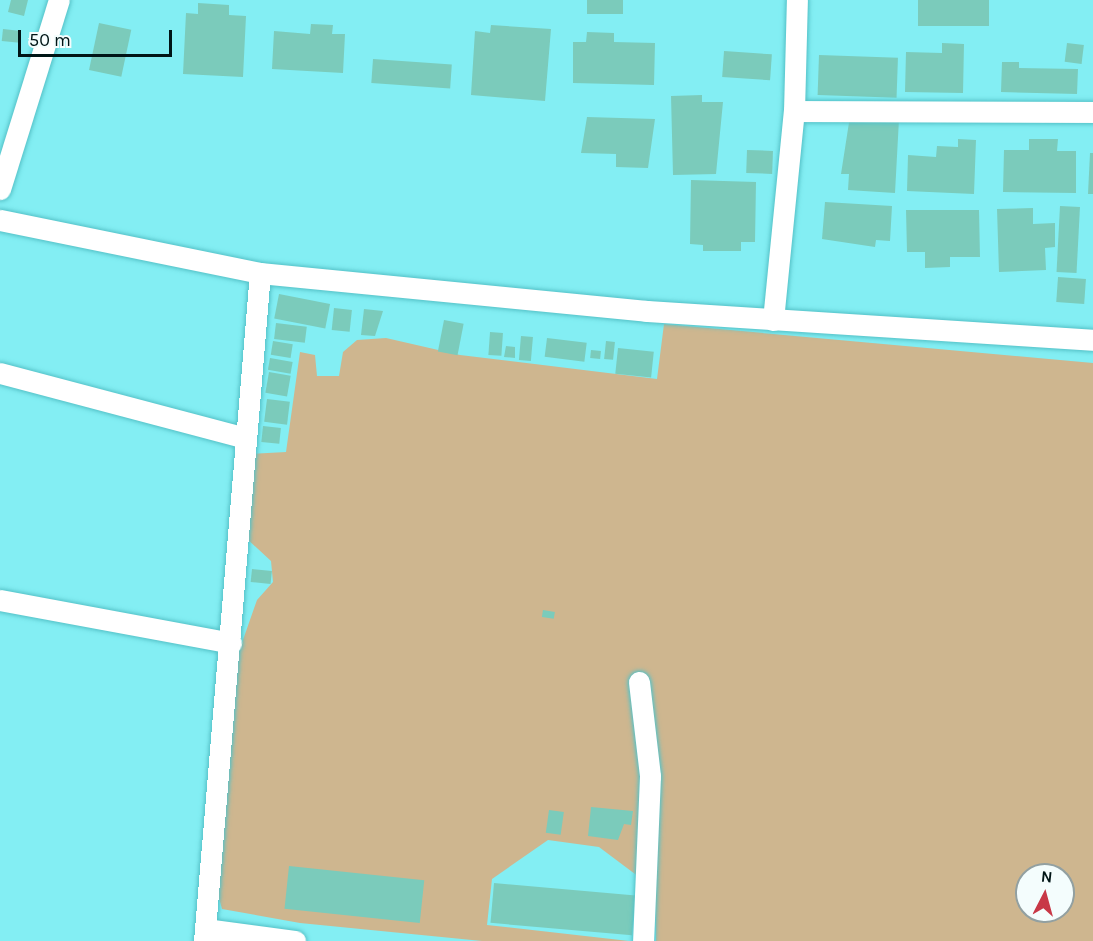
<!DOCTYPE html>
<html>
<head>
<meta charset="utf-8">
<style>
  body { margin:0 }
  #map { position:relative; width:1093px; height:941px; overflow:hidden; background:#83eef3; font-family:Karla,sans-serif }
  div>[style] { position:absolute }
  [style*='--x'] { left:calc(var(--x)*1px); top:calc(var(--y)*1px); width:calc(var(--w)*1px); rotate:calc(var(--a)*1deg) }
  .green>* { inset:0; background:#ceb68f }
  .building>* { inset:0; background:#7bcbbb; transform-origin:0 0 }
  .roads { filter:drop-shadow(0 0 2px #54c1c7) drop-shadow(0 0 2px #54c1c7) }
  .minor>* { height:21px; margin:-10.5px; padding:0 10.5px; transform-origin:10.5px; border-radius:10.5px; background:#fff }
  span { translate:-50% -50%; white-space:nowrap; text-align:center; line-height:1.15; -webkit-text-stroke:4.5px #f4fdfd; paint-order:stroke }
  .north { position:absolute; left:1015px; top:863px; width:60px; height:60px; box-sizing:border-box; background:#f4fdfd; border:2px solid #92a0a1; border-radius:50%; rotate:6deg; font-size:16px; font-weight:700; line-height:24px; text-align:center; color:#001516 }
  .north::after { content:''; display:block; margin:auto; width:21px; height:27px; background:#c83847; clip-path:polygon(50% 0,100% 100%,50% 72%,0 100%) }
  .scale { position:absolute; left:18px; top:30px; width:154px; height:27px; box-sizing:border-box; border:3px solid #001516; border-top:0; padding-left:8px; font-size:18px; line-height:21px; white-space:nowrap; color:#001516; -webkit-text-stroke:4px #f4fdfd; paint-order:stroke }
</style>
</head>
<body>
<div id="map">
  <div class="green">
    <div style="clip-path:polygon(evenodd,664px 324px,1093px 363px,1093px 941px,656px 941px,655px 889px,599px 847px,548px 840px,492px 879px,487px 925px,629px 941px,482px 941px,300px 923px,222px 909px,213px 876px,231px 674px,257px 600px,273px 582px,271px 561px,246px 538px,251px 454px,286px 452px,300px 352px,315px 355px,317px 376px,339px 376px,343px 352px,357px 340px,386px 338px,460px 355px,657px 379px,664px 324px,1027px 875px,1063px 875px,1063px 911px,1027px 911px,1027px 875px)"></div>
  </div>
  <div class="building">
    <div style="clip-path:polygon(11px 0,28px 0,24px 16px,8px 12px)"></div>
    <div style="left:587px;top:0;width:36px;height:14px"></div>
    <div style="left:918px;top:0;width:71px;height:26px"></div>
    <div style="clip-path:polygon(198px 3px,229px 5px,229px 15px,246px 16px,243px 77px,183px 74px,186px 13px,198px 14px)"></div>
    <div style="left:99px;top:23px;width:33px;height:48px;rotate:12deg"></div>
    <div style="clip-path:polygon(311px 24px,333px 25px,332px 34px,345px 34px,343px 73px,272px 69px,274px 31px,310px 34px)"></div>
    <div style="clip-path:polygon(491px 25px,551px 29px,545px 101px,471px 95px,475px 31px,490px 33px)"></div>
    <div style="left:3px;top:29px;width:18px;height:12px;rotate:6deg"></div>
    <div style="clip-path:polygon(587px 32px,614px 33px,614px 42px,655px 43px,654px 85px,573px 83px,573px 42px,586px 42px)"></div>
    <div style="clip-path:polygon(942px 43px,964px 44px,963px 93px,905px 92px,906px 52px,942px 53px)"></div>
    <div style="left:1067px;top:43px;width:17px;height:19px;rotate:7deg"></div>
    <div style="left:724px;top:51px;width:48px;height:26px;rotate:4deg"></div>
    <div style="left:819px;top:55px;width:79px;height:40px;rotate:2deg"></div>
    <div style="left:373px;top:59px;width:79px;height:24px;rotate:4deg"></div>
    <div style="clip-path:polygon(1002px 62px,1019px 62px,1019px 68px,1078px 69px,1077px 94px,1001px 92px)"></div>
    <div style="clip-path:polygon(702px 95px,702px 102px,723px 102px,716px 174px,673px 175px,671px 96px)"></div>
    <div style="clip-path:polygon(850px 116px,899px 119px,895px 193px,848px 190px,849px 174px,841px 174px)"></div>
    <div style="clip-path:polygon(587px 117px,655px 119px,648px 168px,616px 167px,616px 154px,581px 153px)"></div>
    <div style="clip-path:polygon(958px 139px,976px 140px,974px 194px,907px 191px,908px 155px,936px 157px,937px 146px,958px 147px)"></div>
    <div style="clip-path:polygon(1029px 139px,1058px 139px,1057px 151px,1076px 151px,1076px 193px,1003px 192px,1004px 150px,1029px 150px)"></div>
    <div style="left:747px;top:150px;width:26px;height:23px;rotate:2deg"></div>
    <div style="clip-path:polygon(1090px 153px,1093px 153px,1093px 194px,1088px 194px)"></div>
    <div style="clip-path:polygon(691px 180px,756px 182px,755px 242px,741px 242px,741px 251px,703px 251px,703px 245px,690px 244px)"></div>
    <div style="clip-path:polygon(825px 202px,892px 206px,890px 241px,876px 240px,875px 247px,822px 239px)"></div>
    <div style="left:1060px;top:206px;width:20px;height:66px;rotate:3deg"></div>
    <div style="clip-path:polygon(1033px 208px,1033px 224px,1055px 223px,1055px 247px,1045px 248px,1046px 270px,999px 272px,997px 209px)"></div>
    <div style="clip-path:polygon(906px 210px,979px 210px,980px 257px,950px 257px,950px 267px,925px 268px,925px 252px,907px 252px)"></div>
    <div style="left:1058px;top:277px;width:28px;height:25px;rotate:4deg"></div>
    <div style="left:279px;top:294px;width:52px;height:25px;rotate:11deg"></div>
    <div style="left:334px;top:308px;width:18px;height:22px;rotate:6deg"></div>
    <div style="clip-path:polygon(364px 309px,383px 311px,375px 336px,361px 335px)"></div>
    <div style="left:444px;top:320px;width:20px;height:32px;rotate:11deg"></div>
    <div style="left:276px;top:323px;width:31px;height:16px;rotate:7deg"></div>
    <div style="left:490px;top:332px;width:13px;height:23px;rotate:4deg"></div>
    <div style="left:521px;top:336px;width:12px;height:24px;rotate:5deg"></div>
    <div style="left:547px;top:338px;width:40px;height:19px;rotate:7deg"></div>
    <div style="left:273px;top:341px;width:20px;height:14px;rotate:9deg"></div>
    <div style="left:606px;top:341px;width:9px;height:18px;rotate:6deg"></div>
    <div style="clip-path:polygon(506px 346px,515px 347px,515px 358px,504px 357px)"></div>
    <div style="left:618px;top:348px;width:36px;height:26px;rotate:6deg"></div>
    <div style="left:591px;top:350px;width:10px;height:8px;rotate:6deg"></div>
    <div style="left:270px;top:358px;width:23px;height:12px;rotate:10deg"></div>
    <div style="left:269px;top:372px;width:22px;height:21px;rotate:10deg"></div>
    <div style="left:267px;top:399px;width:23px;height:23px;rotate:7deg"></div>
    <div style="left:263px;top:426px;width:18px;height:16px;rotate:6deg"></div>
    <div style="left:252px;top:569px;width:20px;height:13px;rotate:6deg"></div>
    <div style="left:543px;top:610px;width:12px;height:7px;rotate:9deg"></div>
    <div style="clip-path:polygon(591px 807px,633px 811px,631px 825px,624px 824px,618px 840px,588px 836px)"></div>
    <div style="left:549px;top:810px;width:15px;height:23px;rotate:8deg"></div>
    <div style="left:289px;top:866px;width:136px;height:43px;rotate:6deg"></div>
    <div style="left:494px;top:883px;width:142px;height:40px;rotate:5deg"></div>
  </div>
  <div class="roads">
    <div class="minor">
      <div style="--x:794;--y:111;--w:299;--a:0.2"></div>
      <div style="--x:0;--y:189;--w:198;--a:-72.7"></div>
      <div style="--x:0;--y:220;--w:265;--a:11.5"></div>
      <div style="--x:260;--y:273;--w:388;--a:5.6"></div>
      <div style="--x:646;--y:311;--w:448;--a:3.7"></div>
      <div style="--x:773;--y:320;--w:210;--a:-84.3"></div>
      <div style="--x:794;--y:111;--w:111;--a:-88.5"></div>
      <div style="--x:0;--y:373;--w:251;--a:14.8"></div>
      <div style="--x:0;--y:600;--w:235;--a:10.5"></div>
      <div style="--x:639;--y:682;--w:95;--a:83.3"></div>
      <div style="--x:650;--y:776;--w:165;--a:92.4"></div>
      <div style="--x:206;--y:929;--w:90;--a:7.7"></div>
      <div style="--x:204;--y:941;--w:670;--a:-85.21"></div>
    </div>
  </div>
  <div class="north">N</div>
  <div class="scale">50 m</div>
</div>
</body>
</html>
